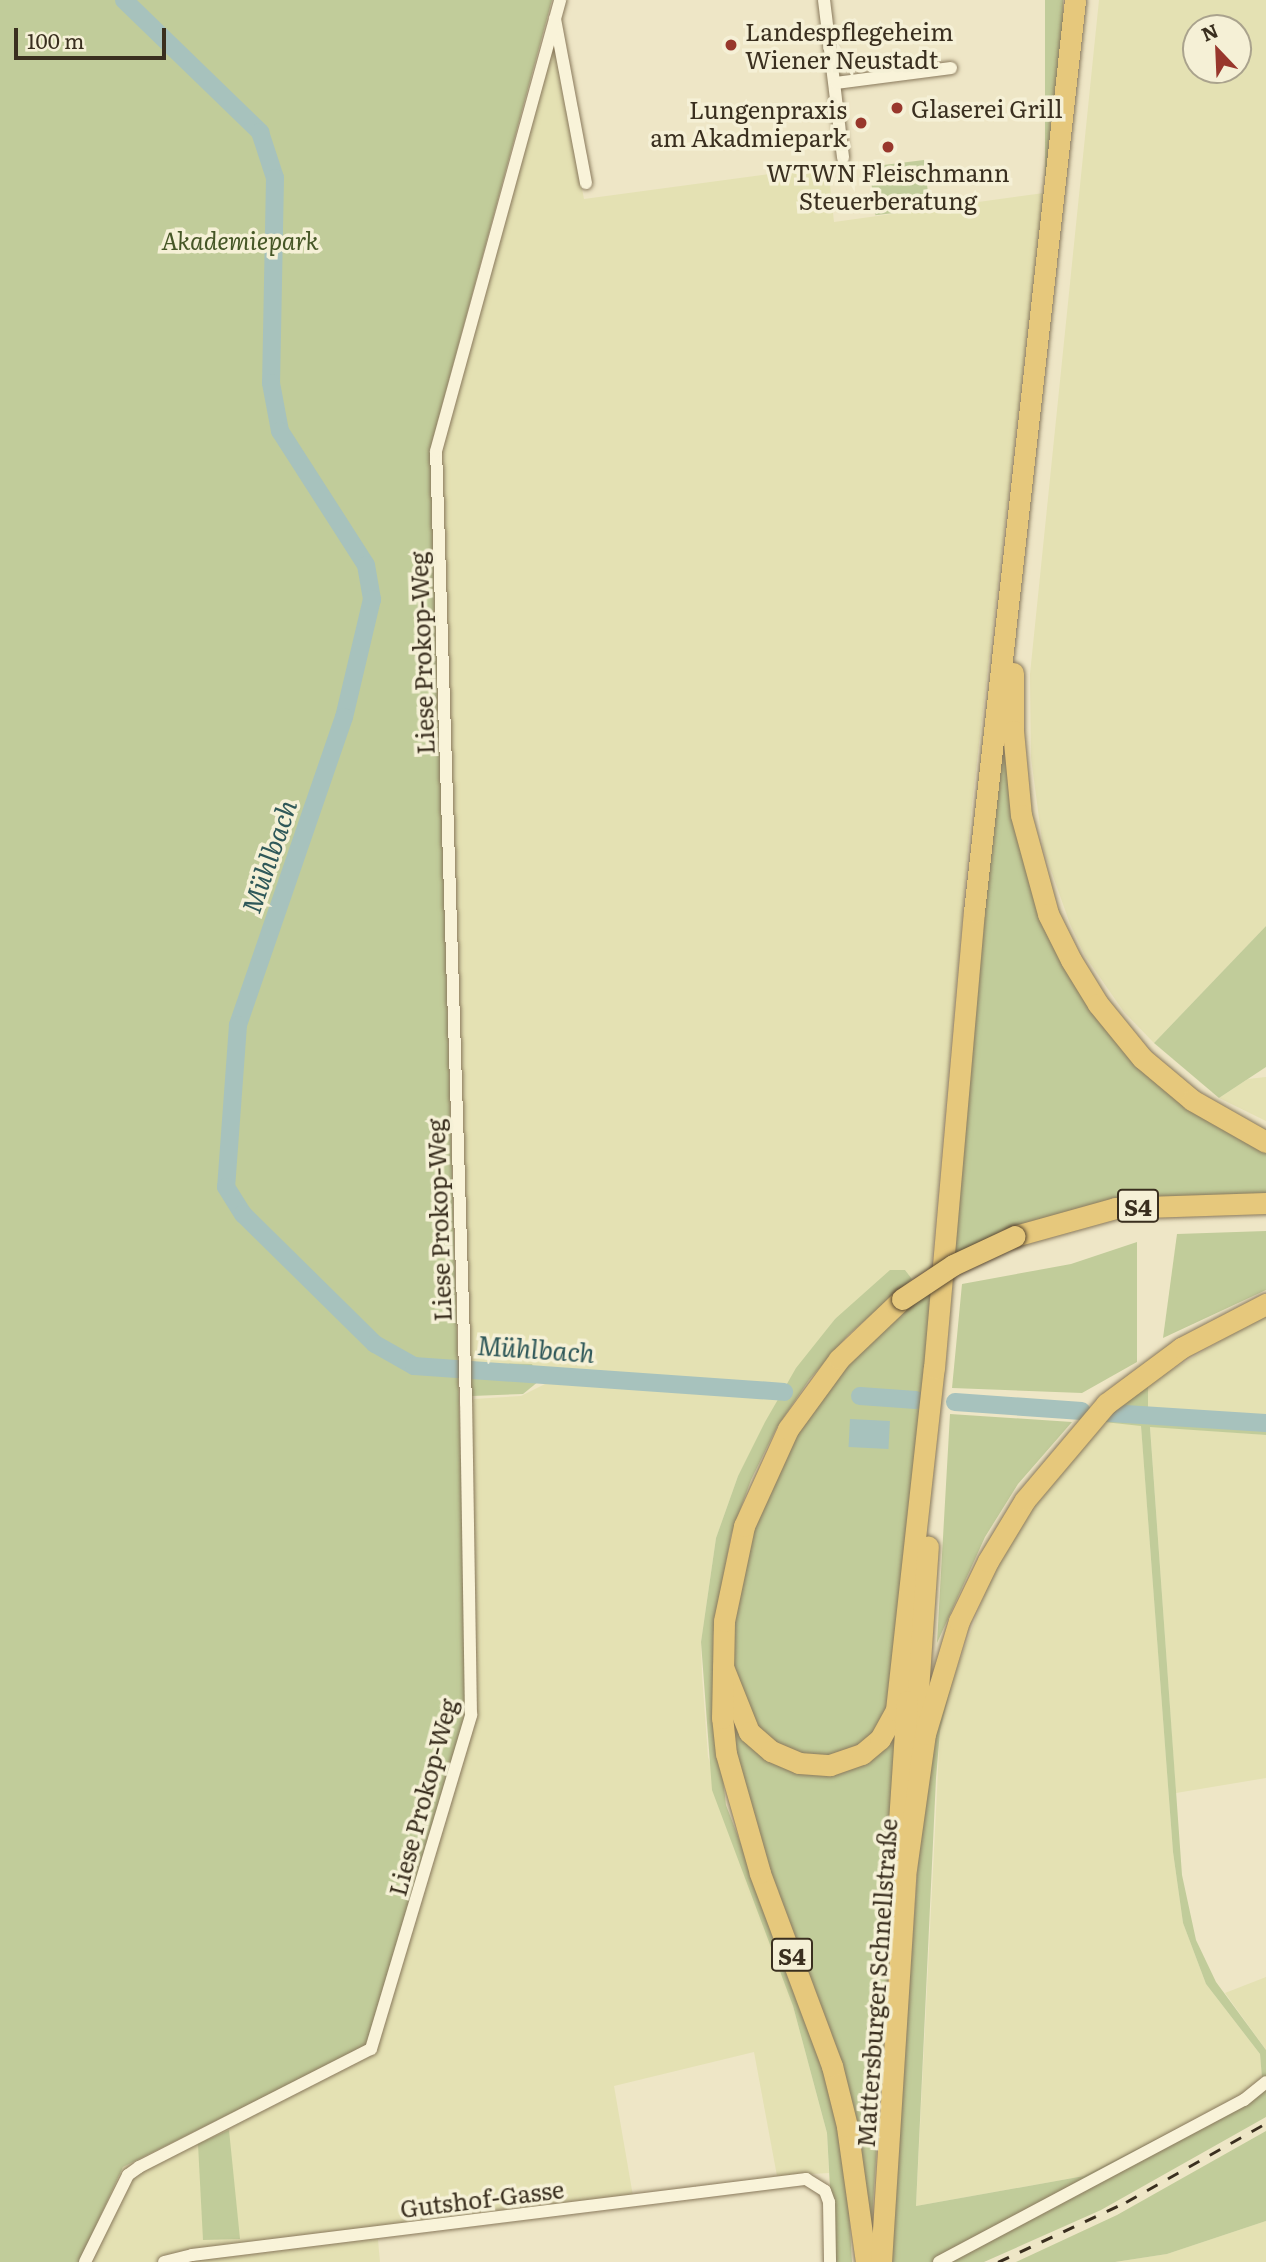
<!DOCTYPE html>
<html>
<head>
<meta charset="utf-8">
<style>
  body { margin:0 }
  #map { position:relative; width:1266px; height:2262px; overflow:hidden; background:#eee6c6; font-family:Literata,serif }
  div>[style] { position:absolute }
  [style*='--x'] { left:calc(var(--x)*1px); top:calc(var(--y)*1px); width:calc(var(--w)*1px); rotate:calc(var(--a)*1deg) }
  .farmland>* { inset:0; background:#e4e1b3 }
  .green>* { inset:0; background:#c1cc9a; transform-origin:0 0 }
  .water>* { inset:0; background:#a7c2bd; transform-origin:0 0 }
  .river>* { height:18px; margin:-9px; padding:0 9px; transform-origin:9px; border-radius:9px; background:#a7c2bd }
  .roads { filter:drop-shadow(0 0 2px #89795c) drop-shadow(0 0 2px #89795c) }
  .minor>* { height:12px; margin:-6px; padding:0 6px; transform-origin:6px; border-radius:6px; background:#f9f3d9 }
  .trunk>* { height:21px; margin:-10.5px; padding:0 10.5px; transform-origin:10.5px; border-radius:10.5px; background:#e6c87c }
  .rail>* { height:2.5px; margin-top:-1.25px; transform-origin:0; background:repeating-linear-gradient(90deg,#3a2f1f 0 12px,transparent 0 24px) }
  .bridges { filter:drop-shadow(0 0 2px #574630) drop-shadow(0 0 2px #574630) }
  .trunk-bridge>* { height:21px; margin:-10.5px; padding:0 10.5px; transform-origin:10.5px; border-radius:10.5px; background:#e6c87c }
  .dots>* { width:19px; height:19px; translate:-50% -50%; box-sizing:border-box; border:4px solid #f5f0d6; border-radius:50% }
  span { translate:-50% -50%; white-space:nowrap; text-align:center; line-height:1.15; -webkit-text-stroke:7px #f5f0d6; paint-order:stroke }
  .shield-label span { padding:2px 5px; background:#f5f0d6; border:2px solid; border-radius:5px; -webkit-text-stroke-width:0 }
  .shield-label { font-size:23px; color:#3a2f1f; font-weight:700 }
  .poi-label { font-size:24px; color:#3a2f1f }
  .left { translate:0 -50%; text-align:left }
  .right { translate:-100% -50%; text-align:right }
  .park-label { font-size:24px; color:#455626; font-style:italic }
  .street-label { font-size:24px; color:#3a2f1f }
  .water-label { font-size:26px; color:#2f5859; font-style:italic }
  .north { position:absolute; left:1182px; top:14px; width:70px; height:70px; box-sizing:border-box; background:#f5f0d6; border:2px solid #aaa38d; border-radius:50%; rotate:337deg; font-size:19px; font-weight:700; line-height:28px; text-align:center; color:#3a2f1f }
  .north::after { content:''; display:block; margin:auto; width:24px; height:32px; background:#98372c; clip-path:polygon(50% 0,100% 100%,50% 72%,0 100%) }
  .scale { position:absolute; left:14px; top:28px; width:152px; height:32px; box-sizing:border-box; border:4px solid #3a2f1f; border-top:0; padding-left:9px; font-size:21px; line-height:24px; white-space:nowrap; color:#3a2f1f; -webkit-text-stroke:5px #f5f0d6; paint-order:stroke }
</style>
</head>
<body>
<div id="map">
  <div class="farmland">
    <div style="clip-path:polygon(evenodd,1099px 0,1266px 0,1266px 926px,1154px 1043px,1124px 1012px,1085px 956px,1070px 924px,1043px 848px,1031px 758px,1030px 674px,1099px 0,1196px 28px,1238px 28px,1238px 70px,1196px 70px,1196px 28px)"></div>
    <div style="clip-path:polygon(553px 43px,584px 199px,828px 166px,834px 222px,1044px 193px,972px 804px,931px 1267px,912px 1279px,905px 1270px,835px 1319px,785px 1386px,538px 1372px,531px 1364px,469px 1363px,440px 467px,443px 440px)"></div>
    <div style="clip-path:polygon(1266px 1077px,1266px 1121px,1219px 1098px,1248px 1079px)"></div>
    <div style="clip-path:polygon(1266px 1314px,1266px 1417px,1147px 1408px,1148px 1384px)"></div>
    <div style="clip-path:polygon(553px 1380px,780px 1396px,738px 1476px,716px 1538px,701px 1642px,702px 1675px,708px 1757px,793px 2006px,827px 2133px,829px 2173px,777px 2176px,754px 2052px,614px 2086px,633px 2196px,377px 2229px,380px 2262px,79px 2262px,123px 2167px,366px 2046px,468px 1706px,468px 1407px,474px 1399px,521px 1396px)"></div>
    <div style="clip-path:polygon(1104px 1422px,1141px 1425px,1173px 1852px,1183px 1923px,1206px 1984px,1260px 2054px,1262px 2077px,1257px 2087px,1084px 2176px,916px 2206px,940px 1731px,953px 1679px,997px 1561px,1049px 1485px)"></div>
    <div style="clip-path:polygon(1150px 1426px,1266px 1435px,1266px 1778px,1176px 1793px)"></div>
    <div style="clip-path:polygon(1266px 1977px,1266px 2050px,1225px 1993px)"></div>
    <div style="clip-path:polygon(1266px 2221px,1266px 2262px,1115px 2262px,1167px 2254px)"></div>
  </div>
  <div class="green">
    <div style="clip-path:polygon(0 0,552px 0,431px 446px,468px 1706px,366px 2046px,123px 2167px,79px 2262px,0 2262px)"></div>
    <div style="left:1045px;top:0;width:18px;height:196px"></div>
    <div style="left:924px;top:160px;width:49px;height:55px;rotate:83deg"></div>
    <div style="clip-path:polygon(994px 731px,1013px 731px,1048px 914px,1142px 1058px,1266px 1142px,1266px 1203px,1010px 1227px,943px 1260px)"></div>
    <div style="clip-path:polygon(1266px 926px,1266px 1067px,1219px 1098px,1154px 1043px)"></div>
    <div style="clip-path:polygon(1266px 1231px,1266px 1290px,1163px 1338px,1177px 1234px)"></div>
    <div style="clip-path:polygon(1137px 1242px,1137px 1362px,1082px 1393px,952px 1388px,962px 1284px,1071px 1264px)"></div>
    <div style="clip-path:polygon(890px 1270px,905px 1270px,912px 1279px,848px 1335px,809px 1380px,777px 1427px,751px 1480px,731px 1535px,713px 1636px,714px 1702px,726px 1805px,826px 2067px,846px 2159px,852px 2262px,834px 2262px,827px 2133px,793px 2006px,712px 1790px,701px 1642px,716px 1538px,738px 1476px,765px 1422px,796px 1368px,835px 1319px)"></div>
    <div style="clip-path:polygon(941px 1284px,905px 1732px,869px 2262px,846px 2122px,726px 1754px,726px 1603px,757px 1490px,859px 1337px)"></div>
    <div style="clip-path:polygon(469px 1363px,532px 1364px,539px 1381px,523px 1394px,472px 1396px)"></div>
    <div style="clip-path:polygon(1148px 1384px,1148px 1408px,1266px 1417px,1266px 1435px,1150px 1427px,1182px 1875px,1196px 1940px,1216px 1982px,1266px 2050px,1266px 2117px,1101px 2210px,984px 2262px,890px 2262px,924px 1776px,946px 1677px,953px 1679px,940px 1731px,936px 1778px,916px 2206px,1084px 2176px,1257px 2087px,1262px 2078px,1260px 2054px,1206px 1984px,1183px 1923px,1173px 1852px,1141px 1426px,1104px 1422px)"></div>
    <div style="clip-path:polygon(950px 1414px,1072px 1422px,1018px 1484px,985px 1537px,937px 1643px)"></div>
    <div style="clip-path:polygon(229px 2130px,240px 2239px,203px 2240px,198px 2144px)"></div>
    <div style="clip-path:polygon(1266px 2131px,1266px 2221px,1167px 2254px,1115px 2262px,1016px 2262px,1117px 2215px)"></div>
  </div>
  <div class="water">
    <div style="left:850px;top:1419px;width:40px;height:28px;rotate:3deg"></div>
  </div>
  <div class="river">
    <div style="--x:124;--y:0;--w:190;--a:44.1"></div>
    <div style="--x:260;--y:132;--w:48;--a:71.9"></div>
    <div style="--x:275;--y:178;--w:205;--a:91.1"></div>
    <div style="--x:271;--y:383;--w:49;--a:79.4"></div>
    <div style="--x:280;--y:431;--w:159;--a:57.3"></div>
    <div style="--x:366;--y:565;--w:35;--a:80"></div>
    <div style="--x:372;--y:599;--w:121;--a:103.3"></div>
    <div style="--x:344;--y:717;--w:326;--a:109"></div>
    <div style="--x:238;--y:1025;--w:162;--a:94.2"></div>
    <div style="--x:226;--y:1187;--w:32;--a:58"></div>
    <div style="--x:243;--y:1214;--w:185;--a:44.6"></div>
    <div style="--x:375;--y:1344;--w:45;--a:29.4"></div>
    <div style="--x:414;--y:1366;--w:371;--a:4"></div>
    <div style="--x:860;--y:1396;--w:56;--a:4.1"></div>
    <div style="--x:955;--y:1402;--w:127;--a:4.1"></div>
    <div style="--x:1110;--y:1413;--w:156;--a:3.7"></div>
  </div>
  <div class="roads">
    <div class="minor">
      <div style="--x:824;--y:0;--w:159;--a:83.1"></div>
      <div style="--x:555;--y:19;--w:167;--a:79.3"></div>
      <div style="--x:836;--y:83;--w:116;--a:-7.4"></div>
      <div style="--x:85;--y:2262;--w:97;--a:-63.7"></div>
      <div style="--x:128;--y:2175;--w:14;--a:-36"></div>
      <div style="--x:139;--y:2167;--w:260;--a:-27"></div>
      <div style="--x:371;--y:2049;--w:349;--a:-73.3"></div>
      <div style="--x:471;--y:1715;--w:312;--a:-90.9"></div>
      <div style="--x:466;--y:1403;--w:952;--a:-91.8"></div>
      <div style="--x:436;--y:451;--w:468;--a:-74.6"></div>
      <div style="--x:164;--y:2262;--w:29;--a:-14"></div>
      <div style="--x:192;--y:2255;--w:619;--a:-7.06"></div>
      <div style="--x:806;--y:2179;--w:22;--a:32"></div>
      <div style="--x:825;--y:2191;--w:12;--a:70"></div>
      <div style="--x:829;--y:2202;--w:60;--a:89"></div>
      <div style="--x:939;--y:2262;--w:345;--a:-28"></div>
      <div style="--x:1244;--y:2100;--w:28;--a:-39"></div>
    </div>
    <div class="trunk">
      <div style="--x:1013;--y:673;--w:58;--a:90"></div>
      <div style="--x:1013;--y:731;--w:84;--a:84.6"></div>
      <div style="--x:1021;--y:815;--w:103;--a:74.7"></div>
      <div style="--x:1048;--y:914;--w:51;--a:63.4"></div>
      <div style="--x:1071;--y:960;--w:52;--a:58.5"></div>
      <div style="--x:1098;--y:1004;--w:70;--a:50.8"></div>
      <div style="--x:1142;--y:1058;--w:65;--a:40"></div>
      <div style="--x:1192;--y:1100;--w:85;--a:29.6"></div>
      <div style="--x:1015;--y:1236;--w:104;--a:-15.6"></div>
      <div style="--x:1115;--y:1208;--w:151;--a:-1.9"></div>
      <div style="--x:723;--y:1667;--w:70;--a:68.2"></div>
      <div style="--x:749;--y:1732;--w:29;--a:41"></div>
      <div style="--x:771;--y:1751;--w:30;--a:23"></div>
      <div style="--x:799;--y:1763;--w:31;--a:4"></div>
      <div style="--x:830;--y:1765;--w:34;--a:-19"></div>
      <div style="--x:862;--y:1754;--w:23;--a:-40"></div>
      <div style="--x:880;--y:1739;--w:33;--a:-61"></div>
      <div style="--x:896;--y:1710;--w:344;--a:-83.7"></div>
      <div style="--x:934;--y:1368;--w:458;--a:-85"></div>
      <div style="--x:974;--y:912;--w:918;--a:-83.68"></div>
      <div style="--x:916;--y:1720;--w:174;--a:-86.1"></div>
      <div style="--x:898;--y:1837;--w:136;--a:-86.2"></div>
      <div style="--x:866;--y:2262;--w:137;--a:-98"></div>
      <div style="--x:847;--y:2126;--w:62;--a:-104"></div>
      <div style="--x:832;--y:2066;--w:206;--a:-110.5"></div>
      <div style="--x:760;--y:1873;--w:124;--a:-105.9"></div>
      <div style="--x:726;--y:1754;--w:36;--a:-96"></div>
      <div style="--x:722;--y:1718;--w:97;--a:-88.8"></div>
      <div style="--x:724;--y:1621;--w:97;--a:-78.1"></div>
      <div style="--x:744;--y:1526;--w:107;--a:-65.6"></div>
      <div style="--x:788;--y:1429;--w:87;--a:-53.9"></div>
      <div style="--x:839;--y:1359;--w:87;--a:-43.6"></div>
      <div style="--x:881;--y:2262;--w:387;--a:-86.4"></div>
      <div style="--x:905;--y:1876;--w:143;--a:-82"></div>
      <div style="--x:925;--y:1734;--w:118;--a:-73.3"></div>
      <div style="--x:959;--y:1621;--w:67;--a:-64.2"></div>
      <div style="--x:988;--y:1561;--w:71;--a:-58.8"></div>
      <div style="--x:1025;--y:1500;--w:126;--a:-49.8"></div>
      <div style="--x:1106;--y:1404;--w:94;--a:-36.7"></div>
      <div style="--x:1181;--y:1348;--w:96;--a:-27.4"></div>
    </div>
  </div>
  <div class="rail">
    <div style="--x:998;--y:2262;--w:141;--a:-25.1"></div>
    <div style="--x:1126;--y:2202;--w:161;--a:-29.4"></div>
  </div>
  <div class="bridges">
    <div class="trunk-bridge">
      <div style="--x:902;--y:1299;--w:61;--a:-33.7"></div>
      <div style="--x:953;--y:1265;--w:68;--a:-25.1"></div>
    </div>
  </div>
  <div class="dots">
    <div style="left:731px;top:45px;background:#98372c"></div>
    <div style="left:897px;top:108px;background:#98372c"></div>
    <div style="left:861px;top:123px;background:#98372c"></div>
    <div style="left:888px;top:147px;background:#98372c"></div>
  </div>
  <div class="shield-label">
    <span style="left:1138px;top:1206px">S4</span>
    <span style="left:792px;top:1955px">S4</span>
  </div>
  <div class="poi-label">
    <span class="left" style="left:745px;top:45px">Landespflegeheim<br>Wiener Neustadt</span>
    <span class="left" style="left:911px;top:108px">Glaserei Grill</span>
    <span class="right" style="left:847px;top:123px">Lungenpraxis<br>am Akadmiepark</span>
    <span style="left:888px;top:186px">WTWN Fleischmann<br>Steuerberatung</span>
  </div>
  <div class="park-label">
    <span style="left:240px;top:240px">Akademiepark</span>
  </div>
  <div class="street-label">
    <span style="left:421px;top:653px;rotate:-92deg">Liese Prokop-Weg</span>
    <span style="left:438px;top:1220px;rotate:-92deg">Liese Prokop-Weg</span>
    <span style="left:422px;top:1797px;rotate:-75deg">Liese Prokop-Weg</span>
    <span style="left:876px;top:1983px;rotate:-86deg">Mattersburger Schnellstraße</span>
    <span style="left:482px;top:2198px;rotate:-7deg">Gutshof-Gasse</span>
  </div>
  <div class="water-label">
    <span style="left:268px;top:856px;rotate:-71deg">Mühlbach</span>
    <span style="left:536px;top:1348px;rotate:4deg">Mühlbach</span>
  </div>
  <div class="north">N</div>
  <div class="scale">100 m</div>
</div>
</body>
</html>
